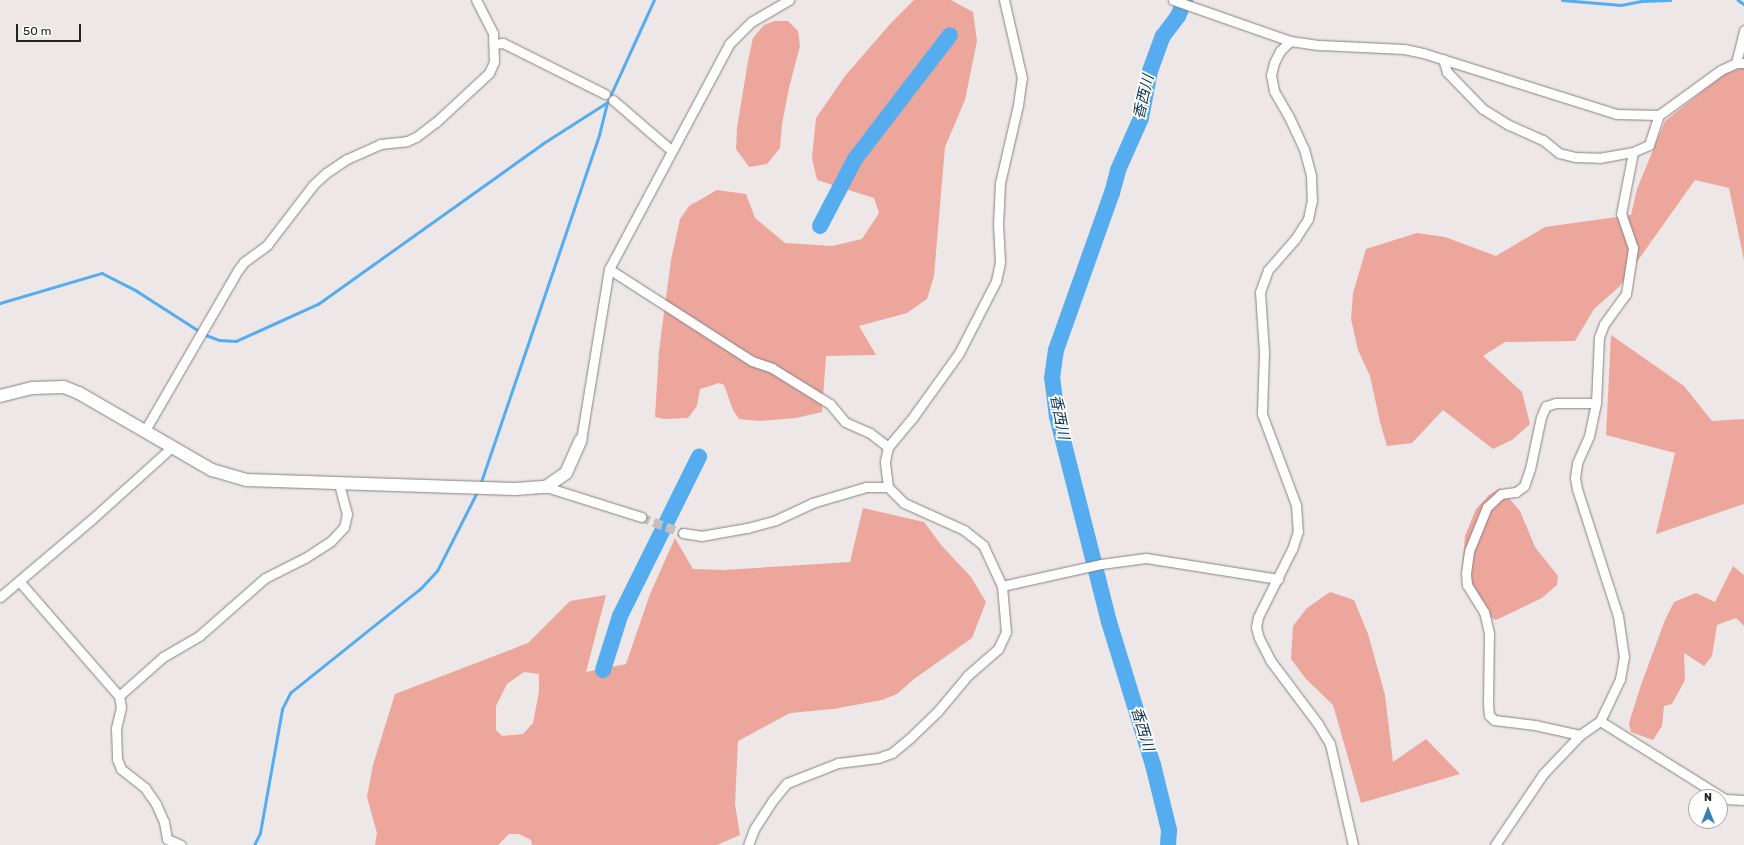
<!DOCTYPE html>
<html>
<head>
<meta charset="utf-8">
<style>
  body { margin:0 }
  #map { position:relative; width:1744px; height:845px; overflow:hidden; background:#ede7e7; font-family:Rubik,"Noto Sans JP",sans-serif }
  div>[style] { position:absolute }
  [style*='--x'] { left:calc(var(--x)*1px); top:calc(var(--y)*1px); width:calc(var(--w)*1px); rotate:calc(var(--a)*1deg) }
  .green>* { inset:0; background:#eda69c }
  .stream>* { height:2.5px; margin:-1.25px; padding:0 1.25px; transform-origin:1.25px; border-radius:1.25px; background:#55adf0 }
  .river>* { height:16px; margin:-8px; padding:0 8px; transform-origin:8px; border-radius:8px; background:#55adf0 }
  .street-tunnel>* { height:9px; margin-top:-4.5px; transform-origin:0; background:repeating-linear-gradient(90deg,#c5bfbf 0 9px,transparent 0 13.5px) }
  .roads { filter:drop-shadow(0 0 1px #878281) drop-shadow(0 0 1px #878281) }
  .street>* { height:9px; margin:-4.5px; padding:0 4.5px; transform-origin:4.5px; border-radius:4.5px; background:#fff }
  .secondary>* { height:12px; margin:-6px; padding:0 6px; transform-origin:6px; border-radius:6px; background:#fff }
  span { translate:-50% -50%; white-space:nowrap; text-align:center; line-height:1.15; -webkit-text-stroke:3.5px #fff; paint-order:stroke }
  .water-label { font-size:15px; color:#0e334e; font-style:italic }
  .north { position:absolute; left:1688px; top:789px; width:40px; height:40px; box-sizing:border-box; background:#fff; border:1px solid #a7a6a6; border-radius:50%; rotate:0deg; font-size:11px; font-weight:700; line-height:16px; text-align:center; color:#232121 }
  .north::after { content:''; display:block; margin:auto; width:14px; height:18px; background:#387fb4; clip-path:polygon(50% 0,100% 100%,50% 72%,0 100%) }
  .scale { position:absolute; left:16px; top:24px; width:65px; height:18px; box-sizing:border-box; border:2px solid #232121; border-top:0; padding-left:5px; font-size:12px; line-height:14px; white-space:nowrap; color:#232121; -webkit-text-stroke:3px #fff; paint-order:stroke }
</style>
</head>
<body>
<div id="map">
  <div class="green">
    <div style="clip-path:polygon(914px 0,951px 0,973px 12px,977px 41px,965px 100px,945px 147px,934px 276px,927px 299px,907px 313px,859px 326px,876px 355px,826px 356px,822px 412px,796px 418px,759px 421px,739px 419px,733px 410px,724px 385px,719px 383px,700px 389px,697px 406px,688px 418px,664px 419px,655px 417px,659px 351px,671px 260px,680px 219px,689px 206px,717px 190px,746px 194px,755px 218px,785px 243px,832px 246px,862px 239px,879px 213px,874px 198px,817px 180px,812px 158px,816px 118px,845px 76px,891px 23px)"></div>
    <div style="clip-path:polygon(775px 21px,788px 21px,798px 31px,800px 46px,789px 88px,782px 124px,780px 148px,767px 164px,749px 167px,736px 149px,737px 128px,748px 61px,753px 38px,764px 25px)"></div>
    <div style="clip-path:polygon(1742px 68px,1744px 68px,1744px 260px,1729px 188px,1695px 180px,1619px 287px,1594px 309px,1575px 341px,1505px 342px,1483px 356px,1522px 392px,1530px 424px,1512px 440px,1493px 449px,1443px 410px,1412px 443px,1387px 446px,1380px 422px,1370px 376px,1358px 350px,1351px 319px,1353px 293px,1366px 249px,1417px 233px,1445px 237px,1496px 256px,1545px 227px,1631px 215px,1637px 189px,1665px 121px,1724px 74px)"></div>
    <div style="clip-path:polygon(1611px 335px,1684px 386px,1712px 421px,1744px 419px,1744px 504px,1656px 534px,1675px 453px,1606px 435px)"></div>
    <div style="clip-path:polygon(1500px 488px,1520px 511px,1535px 547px,1558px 576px,1557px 585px,1542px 598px,1496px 620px,1479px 611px,1462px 574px,1465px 536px,1476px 509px,1489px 495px)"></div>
    <div style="clip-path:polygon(evenodd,863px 508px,924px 522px,942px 546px,971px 577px,986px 602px,972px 638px,914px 679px,897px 694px,882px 700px,833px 709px,790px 713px,738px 741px,735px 804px,740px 835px,717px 845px,532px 845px,531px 840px,519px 834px,509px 834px,498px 845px,375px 845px,377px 833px,367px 797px,373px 765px,395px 694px,528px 643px,570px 601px,606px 595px,586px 672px,626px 664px,650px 594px,675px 538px,693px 569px,723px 570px,850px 562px,863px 508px,524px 672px,539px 674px,539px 692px,533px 723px,523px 734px,502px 736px,496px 730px,496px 706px,507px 684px,524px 672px)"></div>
    <div style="clip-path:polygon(1733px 566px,1744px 575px,1744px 626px,1736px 618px,1717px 625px,1712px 656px,1704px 666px,1684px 653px,1685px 680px,1672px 704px,1664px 706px,1662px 726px,1653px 740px,1631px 732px,1629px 723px,1641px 685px,1665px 620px,1674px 602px,1696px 593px,1715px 602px)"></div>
    <div style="clip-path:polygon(1330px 592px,1354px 600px,1368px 634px,1385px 695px,1393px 762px,1426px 739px,1460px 774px,1361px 803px,1333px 705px,1306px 679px,1291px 659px,1293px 626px,1307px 608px)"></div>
  </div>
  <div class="stream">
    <div style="--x:1562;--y:0;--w:59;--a:4.8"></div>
    <div style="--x:1621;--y:5;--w:20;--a:-11"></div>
    <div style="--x:1641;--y:1;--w:29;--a:-2"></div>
    <div style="--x:1738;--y:0;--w:7;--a:34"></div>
    <div style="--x:0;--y:303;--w:106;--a:-16.4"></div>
    <div style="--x:102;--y:273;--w:39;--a:27"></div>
    <div style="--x:137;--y:291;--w:74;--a:32.8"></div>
    <div style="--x:206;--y:335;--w:14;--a:21"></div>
    <div style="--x:219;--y:340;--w:17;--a:3"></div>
    <div style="--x:236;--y:341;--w:90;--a:-24.3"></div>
    <div style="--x:318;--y:304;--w:275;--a:-35.5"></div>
    <div style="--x:542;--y:144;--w:76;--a:-32.6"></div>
    <div style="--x:480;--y:485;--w:370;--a:-71.2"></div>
    <div style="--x:599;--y:135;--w:33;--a:-76"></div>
    <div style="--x:607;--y:103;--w:113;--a:-65.5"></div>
    <div style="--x:254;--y:845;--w:13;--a:-63"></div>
    <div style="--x:260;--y:833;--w:126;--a:-79.9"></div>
    <div style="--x:282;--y:709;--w:18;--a:-63"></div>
    <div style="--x:290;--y:693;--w:166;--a:-38.7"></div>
    <div style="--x:420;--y:589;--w:25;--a:-47"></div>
    <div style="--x:437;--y:571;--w:89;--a:-63.1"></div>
  </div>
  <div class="river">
    <div style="--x:820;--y:226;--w:76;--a:-62.4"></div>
    <div style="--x:855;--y:159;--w:156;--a:-52.5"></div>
    <div style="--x:603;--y:670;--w:57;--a:-72.5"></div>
    <div style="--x:620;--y:616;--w:178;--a:-63.6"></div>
    <div style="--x:1168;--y:845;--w:15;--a:-86"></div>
    <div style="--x:1169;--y:830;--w:67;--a:-103.8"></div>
    <div style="--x:1153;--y:765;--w:150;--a:-107.1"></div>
    <div style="--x:1109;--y:622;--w:211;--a:-104.2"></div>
    <div style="--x:1057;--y:417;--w:39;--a:-97"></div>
    <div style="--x:1052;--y:378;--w:28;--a:-82"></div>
    <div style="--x:1056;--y:350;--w:167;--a:-70.4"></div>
    <div style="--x:1112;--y:193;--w:24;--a:-75"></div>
    <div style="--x:1118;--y:170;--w:57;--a:-66.1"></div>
    <div style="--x:1141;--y:118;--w:48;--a:-79.2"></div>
    <div style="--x:1150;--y:71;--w:37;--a:-70"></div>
    <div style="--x:1163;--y:36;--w:25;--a:-53"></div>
    <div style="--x:1178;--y:16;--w:17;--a:-66"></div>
  </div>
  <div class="street-tunnel">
    <div style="--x:641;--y:517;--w:45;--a:20.9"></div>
  </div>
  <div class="roads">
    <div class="street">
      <div style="--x:1173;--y:0;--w:124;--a:19.3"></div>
      <div style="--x:1290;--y:41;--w:30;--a:8"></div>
      <div style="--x:1320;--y:45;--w:84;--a:2.7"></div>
      <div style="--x:1404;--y:49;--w:19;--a:12"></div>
      <div style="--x:1423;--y:53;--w:203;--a:17.5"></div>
      <div style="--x:1617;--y:114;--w:42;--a:1.4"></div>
      <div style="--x:1659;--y:115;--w:77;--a:-36"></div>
      <div style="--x:1721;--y:70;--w:17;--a:-25"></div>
      <div style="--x:1736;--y:63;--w:8;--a:0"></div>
      <div style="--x:1290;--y:41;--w:14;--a:135"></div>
      <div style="--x:1280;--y:51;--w:13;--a:117"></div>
      <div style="--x:1274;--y:63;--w:12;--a:104"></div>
      <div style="--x:1271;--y:75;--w:16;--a:79"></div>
      <div style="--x:1274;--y:91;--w:30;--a:60"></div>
      <div style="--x:1289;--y:117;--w:35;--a:65"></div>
      <div style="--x:1304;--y:149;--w:28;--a:75"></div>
      <div style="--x:1311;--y:176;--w:24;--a:88"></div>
      <div style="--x:1312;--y:200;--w:19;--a:102"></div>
      <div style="--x:1308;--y:219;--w:24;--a:123"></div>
      <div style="--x:1295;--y:239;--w:41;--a:131.1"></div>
      <div style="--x:1268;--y:270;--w:23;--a:110"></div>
      <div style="--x:1260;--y:292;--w:61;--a:86.2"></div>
      <div style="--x:1264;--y:353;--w:61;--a:91.9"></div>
      <div style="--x:1262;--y:414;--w:97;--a:69.5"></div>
      <div style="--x:1296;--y:505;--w:26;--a:86"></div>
      <div style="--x:1298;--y:531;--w:19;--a:108"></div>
      <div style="--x:1292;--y:549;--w:76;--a:116.6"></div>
      <div style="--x:1258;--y:617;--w:10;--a:101"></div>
      <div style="--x:1256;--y:627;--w:11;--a:75"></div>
      <div style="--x:1259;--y:638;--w:25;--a:63"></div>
      <div style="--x:1270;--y:660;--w:80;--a:53.1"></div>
      <div style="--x:1318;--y:724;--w:23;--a:59"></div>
      <div style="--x:1330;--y:744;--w:104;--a:77.2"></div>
      <div style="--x:494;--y:44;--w:9;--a:-6"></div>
      <div style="--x:503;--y:43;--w:114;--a:26.6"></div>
      <div style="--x:1443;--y:59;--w:14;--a:73"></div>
      <div style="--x:1447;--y:72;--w:52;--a:45.8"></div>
      <div style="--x:1483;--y:109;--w:31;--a:32"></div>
      <div style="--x:1509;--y:125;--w:37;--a:24"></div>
      <div style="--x:1543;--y:140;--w:21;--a:39"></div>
      <div style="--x:1559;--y:153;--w:16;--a:14"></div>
      <div style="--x:1575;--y:157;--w:24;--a:2"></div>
      <div style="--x:1599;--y:158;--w:35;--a:-10"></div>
      <div style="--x:1633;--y:152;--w:17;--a:-24"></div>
      <div style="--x:1649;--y:145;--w:32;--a:-72"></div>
      <div style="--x:1736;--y:63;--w:34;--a:-76"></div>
      <div style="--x:613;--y:100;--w:77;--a:40.8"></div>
      <div style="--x:609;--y:269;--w:170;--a:32.8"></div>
      <div style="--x:752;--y:361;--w:21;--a:19"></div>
      <div style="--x:772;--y:368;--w:68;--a:31.8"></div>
      <div style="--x:830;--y:404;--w:23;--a:50"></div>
      <div style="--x:845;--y:422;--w:27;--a:24"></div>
      <div style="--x:870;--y:433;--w:23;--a:38"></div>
      <div style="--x:144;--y:432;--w:187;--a:-59.9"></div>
      <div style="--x:238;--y:270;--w:10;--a:-53"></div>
      <div style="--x:244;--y:262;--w:29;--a:-36"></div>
      <div style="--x:267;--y:245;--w:76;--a:-52.5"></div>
      <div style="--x:313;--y:185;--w:18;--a:-43"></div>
      <div style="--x:326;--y:173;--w:25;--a:-34"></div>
      <div style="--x:347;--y:159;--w:36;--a:-24"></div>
      <div style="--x:380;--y:144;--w:27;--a:-6"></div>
      <div style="--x:407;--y:141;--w:10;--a:-24"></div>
      <div style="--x:416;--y:137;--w:25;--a:-37"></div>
      <div style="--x:436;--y:122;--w:72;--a:-42.8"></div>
      <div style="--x:489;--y:73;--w:12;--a:-66"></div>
      <div style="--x:494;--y:62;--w:29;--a:-92"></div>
      <div style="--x:493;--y:33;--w:37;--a:-117"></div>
      <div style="--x:581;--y:440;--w:173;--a:-80.7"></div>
      <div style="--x:609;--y:269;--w:255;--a:-61.9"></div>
      <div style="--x:729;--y:44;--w:31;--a:-45"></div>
      <div style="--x:751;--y:22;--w:44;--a:-30.1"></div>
      <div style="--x:546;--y:487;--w:100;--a:17.5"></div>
      <div style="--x:683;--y:533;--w:18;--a:9"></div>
      <div style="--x:701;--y:536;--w:47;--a:-9.9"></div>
      <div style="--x:747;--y:528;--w:30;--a:-15"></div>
      <div style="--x:776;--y:520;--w:40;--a:-25"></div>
      <div style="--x:812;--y:503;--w:56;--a:-16.5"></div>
      <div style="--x:866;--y:487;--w:22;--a:0"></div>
      <div style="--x:19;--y:581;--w:152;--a:49"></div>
      <div style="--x:119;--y:696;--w:11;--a:80"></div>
      <div style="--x:121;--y:707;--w:22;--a:103"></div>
      <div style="--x:116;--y:728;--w:31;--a:88"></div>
      <div style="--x:117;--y:759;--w:11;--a:68"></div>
      <div style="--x:121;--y:769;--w:31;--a:38"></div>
      <div style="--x:145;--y:788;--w:19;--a:55"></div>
      <div style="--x:156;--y:804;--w:20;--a:66"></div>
      <div style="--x:164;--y:822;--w:17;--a:80"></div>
      <div style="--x:1002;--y:586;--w:101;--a:-12.5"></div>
      <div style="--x:1101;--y:564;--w:45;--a:-7.6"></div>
      <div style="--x:1146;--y:558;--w:134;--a:9"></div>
      <div style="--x:0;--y:597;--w:121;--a:-40.3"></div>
      <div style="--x:92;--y:519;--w:108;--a:-42"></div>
      <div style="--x:119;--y:696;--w:59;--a:-41.6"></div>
      <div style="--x:163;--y:657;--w:42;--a:-30.3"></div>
      <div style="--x:199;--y:636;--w:88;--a:-41.3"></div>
      <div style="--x:265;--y:578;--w:45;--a:-26.6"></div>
      <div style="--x:305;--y:558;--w:31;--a:-33"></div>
      <div style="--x:331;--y:541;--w:19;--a:-47"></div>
      <div style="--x:344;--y:527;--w:13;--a:-77"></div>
      <div style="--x:347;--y:514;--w:31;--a:-105"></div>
      <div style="--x:1600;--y:721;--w:147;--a:32"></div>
      <div style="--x:1725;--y:799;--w:19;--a:3"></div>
      <div style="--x:1580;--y:735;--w:46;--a:-167.5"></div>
      <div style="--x:1535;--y:725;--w:41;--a:-173"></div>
      <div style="--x:1494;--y:720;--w:7;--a:-135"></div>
      <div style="--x:1489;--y:715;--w:12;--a:-95"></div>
      <div style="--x:1488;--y:703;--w:70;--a:-89.2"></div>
      <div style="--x:1489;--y:633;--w:22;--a:-103"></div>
      <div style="--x:1484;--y:612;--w:32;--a:-122"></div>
      <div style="--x:1467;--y:585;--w:12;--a:-95"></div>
      <div style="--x:1466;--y:573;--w:22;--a:-82"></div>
      <div style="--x:1469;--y:551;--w:48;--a:-67.8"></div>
      <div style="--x:1487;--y:507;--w:19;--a:-43"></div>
      <div style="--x:1501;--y:494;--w:15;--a:-8"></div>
      <div style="--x:1516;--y:492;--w:10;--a:-37"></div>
      <div style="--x:1524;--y:486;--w:18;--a:-71"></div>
      <div style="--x:1530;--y:469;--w:53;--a:-78.1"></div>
      <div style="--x:1541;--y:417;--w:12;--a:-66"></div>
      <div style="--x:1546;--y:406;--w:10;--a:-17"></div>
      <div style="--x:1556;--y:403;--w:40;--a:0"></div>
      <div style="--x:167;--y:839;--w:15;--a:23"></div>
      <div style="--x:748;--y:845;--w:17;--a:-69"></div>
      <div style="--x:754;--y:829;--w:35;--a:-57"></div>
      <div style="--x:773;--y:800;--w:22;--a:-51"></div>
      <div style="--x:787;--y:783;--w:55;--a:-21.4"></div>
      <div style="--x:838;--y:763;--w:40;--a:-7.1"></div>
      <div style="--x:878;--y:758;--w:15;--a:-20"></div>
      <div style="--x:892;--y:753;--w:23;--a:-40"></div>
      <div style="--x:910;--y:738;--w:37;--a:-44"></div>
      <div style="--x:937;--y:712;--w:48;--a:-50"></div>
      <div style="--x:968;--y:675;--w:40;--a:-41"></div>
      <div style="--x:998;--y:649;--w:19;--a:-65"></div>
      <div style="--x:1006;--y:632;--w:46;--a:-95"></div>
      <div style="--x:1002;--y:586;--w:45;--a:-114.9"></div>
      <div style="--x:983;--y:545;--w:24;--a:-142"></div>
      <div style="--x:964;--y:530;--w:66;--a:-155.8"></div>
      <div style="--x:904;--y:503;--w:23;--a:-135"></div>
      <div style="--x:888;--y:487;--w:26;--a:-97"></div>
      <div style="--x:885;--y:461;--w:14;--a:-78"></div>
      <div style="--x:888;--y:447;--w:39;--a:-50"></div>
      <div style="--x:913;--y:417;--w:79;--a:-54.3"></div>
      <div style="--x:959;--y:353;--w:81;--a:-62.8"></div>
      <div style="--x:996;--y:281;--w:19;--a:-78"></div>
      <div style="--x:1000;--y:262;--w:37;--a:-93"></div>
      <div style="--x:998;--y:225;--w:42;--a:-87.3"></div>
      <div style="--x:1000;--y:183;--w:80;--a:-77"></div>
      <div style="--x:1018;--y:105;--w:27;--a:-82"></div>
      <div style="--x:1022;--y:78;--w:80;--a:-103"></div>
      <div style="--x:1495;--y:845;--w:86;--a:-55.9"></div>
      <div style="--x:1543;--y:774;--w:54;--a:-46.5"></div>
      <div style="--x:1580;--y:735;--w:24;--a:-35"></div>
      <div style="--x:1600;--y:721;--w:47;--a:-64.5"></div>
      <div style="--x:1620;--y:679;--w:22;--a:-80"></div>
      <div style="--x:1624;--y:657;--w:41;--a:-98.3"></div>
      <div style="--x:1618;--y:616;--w:133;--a:-107.9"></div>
      <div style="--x:1577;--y:489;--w:11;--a:-100"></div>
      <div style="--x:1575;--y:478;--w:15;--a:-82"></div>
      <div style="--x:1577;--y:463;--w:30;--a:-66"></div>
      <div style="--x:1589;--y:436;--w:34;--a:-78"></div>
      <div style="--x:1596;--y:403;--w:66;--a:-87.4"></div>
      <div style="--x:1599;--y:337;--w:14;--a:-69"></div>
      <div style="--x:1604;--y:324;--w:37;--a:-54"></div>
      <div style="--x:1626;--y:294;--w:47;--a:-81.3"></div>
      <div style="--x:1633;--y:248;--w:36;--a:-109"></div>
      <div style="--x:1621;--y:214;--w:63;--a:-79"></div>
    </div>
    <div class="secondary">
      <div style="--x:0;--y:396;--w:34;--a:-14"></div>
      <div style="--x:33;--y:388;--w:31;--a:-2"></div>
      <div style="--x:64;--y:387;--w:16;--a:22"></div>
      <div style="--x:79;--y:393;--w:154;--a:30.1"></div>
      <div style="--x:212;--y:470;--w:35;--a:16"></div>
      <div style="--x:246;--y:480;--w:269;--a:1.9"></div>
      <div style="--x:515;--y:489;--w:31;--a:-4"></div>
      <div style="--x:546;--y:487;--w:24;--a:-35"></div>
      <div style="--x:566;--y:473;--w:36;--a:-66"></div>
    </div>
  </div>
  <div class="water-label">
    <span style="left:1144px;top:97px;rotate:-77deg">香西川</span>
    <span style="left:1059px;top:417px;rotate:79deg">香西川</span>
    <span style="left:1142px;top:729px;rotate:73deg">香西川</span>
  </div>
  <div class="north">N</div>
  <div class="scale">50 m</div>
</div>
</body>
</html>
